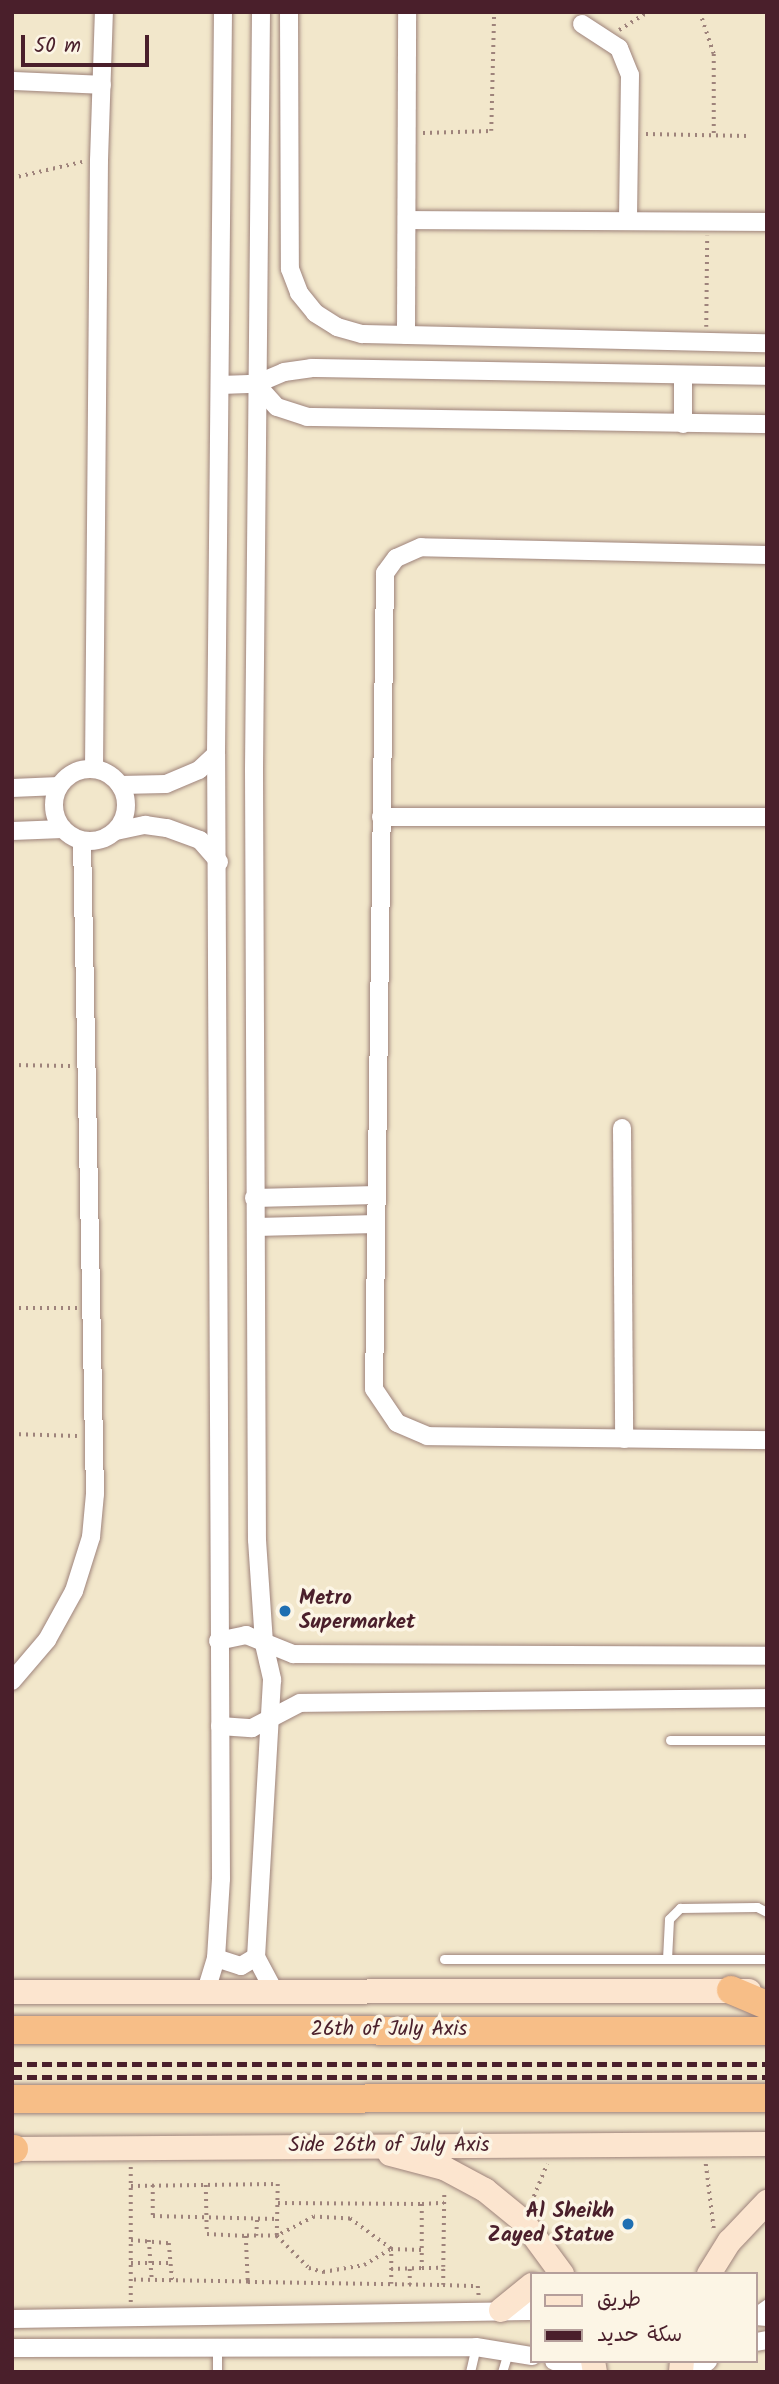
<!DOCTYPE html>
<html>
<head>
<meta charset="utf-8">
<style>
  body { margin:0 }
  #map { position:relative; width:779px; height:2384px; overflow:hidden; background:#f2e7cb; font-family:Kalam,"Playpen Sans Arabic",sans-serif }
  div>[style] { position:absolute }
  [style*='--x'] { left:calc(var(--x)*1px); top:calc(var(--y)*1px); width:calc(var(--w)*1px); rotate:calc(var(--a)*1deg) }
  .path>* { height:3.5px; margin-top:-1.75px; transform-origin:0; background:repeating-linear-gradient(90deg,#9e837b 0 2px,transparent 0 7px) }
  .roads { filter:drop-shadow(0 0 2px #9e837b) drop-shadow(0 0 2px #9e837b) }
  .service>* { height:9px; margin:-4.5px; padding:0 4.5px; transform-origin:4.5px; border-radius:4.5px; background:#fff }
  .minor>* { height:18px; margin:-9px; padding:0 9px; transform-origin:9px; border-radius:9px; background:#fff }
  .minor>.ring { margin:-9px; padding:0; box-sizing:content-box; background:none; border:18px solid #fff; border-radius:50% }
  .secondary>* { height:24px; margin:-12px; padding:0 12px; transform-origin:12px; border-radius:12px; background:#fce5cf }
  .trunk>* { height:28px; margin:-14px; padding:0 14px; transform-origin:14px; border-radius:14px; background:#f7be87 }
  .rail>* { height:5px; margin-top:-2.5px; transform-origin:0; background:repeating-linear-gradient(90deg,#4a1f2b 0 10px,transparent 0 15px) }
  .dots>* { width:19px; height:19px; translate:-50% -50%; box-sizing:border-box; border:4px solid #fcf5e5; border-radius:50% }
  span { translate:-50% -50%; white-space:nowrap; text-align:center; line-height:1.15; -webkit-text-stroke:7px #fcf5e5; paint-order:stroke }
  .poi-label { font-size:21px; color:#4a1f2b; font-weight:700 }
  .left { translate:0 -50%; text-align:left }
  .right { translate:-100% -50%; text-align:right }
  .street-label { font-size:21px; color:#4a1f2b }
  .frame { position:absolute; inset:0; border:14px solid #4a1f2b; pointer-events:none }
  .legend { position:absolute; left:530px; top:2272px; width:228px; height:91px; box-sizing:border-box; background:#fcf5e5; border:2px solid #b59f9b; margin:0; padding:9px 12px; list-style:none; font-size:21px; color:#4a1f2b }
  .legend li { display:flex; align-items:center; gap:14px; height:35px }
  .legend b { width:35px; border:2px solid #b59f9b }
  .scale { position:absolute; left:21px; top:35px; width:128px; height:32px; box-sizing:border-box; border:4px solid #4a1f2b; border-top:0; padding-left:9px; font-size:21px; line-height:24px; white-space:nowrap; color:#4a1f2b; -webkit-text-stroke:5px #fcf5e5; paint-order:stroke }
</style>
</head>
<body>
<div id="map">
  <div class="path">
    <div style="--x:700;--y:12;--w:44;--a:71.6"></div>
    <div style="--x:714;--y:54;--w:81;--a:90"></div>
    <div style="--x:619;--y:30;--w:34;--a:-32"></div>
    <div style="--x:423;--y:133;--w:68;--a:-1.7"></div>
    <div style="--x:491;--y:131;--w:119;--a:-88.6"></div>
    <div style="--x:646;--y:134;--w:102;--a:1.1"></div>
    <div style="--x:12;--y:178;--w:72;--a:-12.9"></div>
    <div style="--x:706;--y:327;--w:91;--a:-89.4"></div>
    <div style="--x:12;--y:1065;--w:58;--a:1"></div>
    <div style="--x:12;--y:1308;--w:65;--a:0"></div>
    <div style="--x:12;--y:1434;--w:65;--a:1.8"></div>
    <div style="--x:706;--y:2164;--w:65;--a:83"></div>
    <div style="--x:131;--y:2167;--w:136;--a:90"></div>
    <div style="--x:153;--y:2185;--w:31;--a:90"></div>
    <div style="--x:153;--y:2216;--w:124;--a:1.4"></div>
    <div style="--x:206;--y:2185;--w:49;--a:88.8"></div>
    <div style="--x:207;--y:2234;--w:39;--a:3"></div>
    <div style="--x:131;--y:2186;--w:147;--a:-0.8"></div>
    <div style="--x:278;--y:2184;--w:52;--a:91.1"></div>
    <div style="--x:277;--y:2236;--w:31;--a:180"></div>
    <div style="--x:246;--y:2236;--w:46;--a:87.5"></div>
    <div style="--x:248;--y:2282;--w:117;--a:-179"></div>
    <div style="--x:278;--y:2203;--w:144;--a:0.4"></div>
    <div style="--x:422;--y:2204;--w:64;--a:90"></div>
    <div style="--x:422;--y:2268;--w:14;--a:0"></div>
    <div style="--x:436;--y:2268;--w:7;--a:-8"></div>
    <div style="--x:443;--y:2267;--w:76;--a:-89.2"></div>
    <div style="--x:531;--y:2203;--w:42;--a:-67.7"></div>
    <div style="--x:422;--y:2204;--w:22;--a:-3"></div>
    <div style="--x:256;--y:2236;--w:18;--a:-87"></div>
    <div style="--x:131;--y:2240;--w:38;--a:5"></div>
    <div style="--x:169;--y:2243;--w:38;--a:85"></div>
    <div style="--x:149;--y:2240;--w:40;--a:85.7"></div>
    <div style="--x:131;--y:2263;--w:41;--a:0"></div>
    <div style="--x:391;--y:2269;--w:31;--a:-2"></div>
    <div style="--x:410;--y:2269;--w:16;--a:90"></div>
    <div style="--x:248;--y:2282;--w:195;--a:0.9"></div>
    <div style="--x:443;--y:2285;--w:18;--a:-90"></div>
    <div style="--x:391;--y:2284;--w:35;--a:-90"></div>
    <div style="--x:391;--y:2249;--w:51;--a:-143.8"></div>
    <div style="--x:350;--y:2219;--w:36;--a:-177"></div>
    <div style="--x:314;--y:2217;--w:42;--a:152.8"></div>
    <div style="--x:277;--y:2236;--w:45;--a:45"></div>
    <div style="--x:309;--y:2268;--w:15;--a:16"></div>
    <div style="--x:323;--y:2272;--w:42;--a:-9.7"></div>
    <div style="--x:364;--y:2265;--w:31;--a:-31"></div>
    <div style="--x:391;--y:2249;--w:31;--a:2"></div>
    <div style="--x:443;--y:2285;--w:35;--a:2"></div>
    <div style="--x:478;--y:2286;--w:11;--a:85"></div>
  </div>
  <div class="roads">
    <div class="service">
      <div style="--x:670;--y:1740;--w:97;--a:0"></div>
      <div style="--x:444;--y:1959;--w:323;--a:0"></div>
      <div style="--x:667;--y:1959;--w:40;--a:-87.1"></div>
      <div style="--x:669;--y:1919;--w:16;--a:-45"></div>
      <div style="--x:680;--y:1908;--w:77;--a:-0.7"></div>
      <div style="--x:757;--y:1907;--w:11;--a:27"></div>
      <div style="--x:756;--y:2311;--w:14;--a:-36"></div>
      <div style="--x:217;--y:2346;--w:26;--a:90"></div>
      <div style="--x:470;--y:2372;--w:26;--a:-77"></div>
      <div style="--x:502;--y:2372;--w:21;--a:-73"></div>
    </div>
    <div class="minor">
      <div style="--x:261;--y:12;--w:758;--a:90.53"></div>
      <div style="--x:254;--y:770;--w:770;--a:89.78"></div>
      <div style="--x:257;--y:1540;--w:104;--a:86.1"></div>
      <div style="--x:264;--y:1644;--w:37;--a:77"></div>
      <div style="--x:272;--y:1680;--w:277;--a:93.3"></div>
      <div style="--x:256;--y:1957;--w:38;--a:62"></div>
      <div style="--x:289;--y:12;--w:257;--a:89.8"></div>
      <div style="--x:290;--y:269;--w:26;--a:69"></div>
      <div style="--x:299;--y:293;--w:26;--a:51"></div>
      <div style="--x:315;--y:313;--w:26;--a:32"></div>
      <div style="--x:337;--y:327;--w:26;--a:16"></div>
      <div style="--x:362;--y:334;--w:405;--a:1.3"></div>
      <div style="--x:582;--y:24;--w:44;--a:33"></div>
      <div style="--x:619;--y:48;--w:29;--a:68"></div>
      <div style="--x:630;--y:75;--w:146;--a:90.8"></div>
      <div style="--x:12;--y:81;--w:90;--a:2.5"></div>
      <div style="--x:407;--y:220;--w:360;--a:0.3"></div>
      <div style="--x:406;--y:335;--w:323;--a:-89.8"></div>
      <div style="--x:683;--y:376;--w:48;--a:90"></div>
      <div style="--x:256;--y:384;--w:31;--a:48"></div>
      <div style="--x:277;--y:407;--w:32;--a:18"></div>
      <div style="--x:307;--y:417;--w:460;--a:0.9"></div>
      <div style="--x:220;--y:385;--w:36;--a:-2"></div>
      <div style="--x:256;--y:384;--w:30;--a:-23"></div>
      <div style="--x:284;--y:372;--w:27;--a:-8"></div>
      <div style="--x:311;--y:368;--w:456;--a:1"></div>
      <div style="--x:767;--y:555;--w:346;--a:-178.7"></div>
      <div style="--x:421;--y:547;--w:27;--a:156"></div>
      <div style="--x:396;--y:558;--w:19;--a:126"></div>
      <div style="--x:385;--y:573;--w:816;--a:90.77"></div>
      <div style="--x:374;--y:1389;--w:41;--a:55.9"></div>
      <div style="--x:397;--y:1423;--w:33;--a:23"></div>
      <div style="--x:427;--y:1436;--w:340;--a:0.7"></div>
      <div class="ring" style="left:54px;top:769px;width:54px;height:54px"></div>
      <div style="--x:94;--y:769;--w:609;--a:-89.53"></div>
      <div style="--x:99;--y:160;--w:148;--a:-88.1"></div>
      <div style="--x:120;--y:785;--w:46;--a:-1.2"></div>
      <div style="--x:166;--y:784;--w:36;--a:-23"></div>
      <div style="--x:199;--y:770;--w:23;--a:-43"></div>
      <div style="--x:12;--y:788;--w:47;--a:-2.4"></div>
      <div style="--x:381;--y:817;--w:386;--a:0"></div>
      <div style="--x:12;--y:831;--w:51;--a:-2.2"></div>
      <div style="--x:116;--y:831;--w:30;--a:-12"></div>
      <div style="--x:145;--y:825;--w:22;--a:8"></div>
      <div style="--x:167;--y:828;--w:35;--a:20"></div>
      <div style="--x:200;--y:840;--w:29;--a:49"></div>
      <div style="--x:622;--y:1128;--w:311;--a:89.6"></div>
      <div style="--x:254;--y:1198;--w:123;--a:-1.4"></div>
      <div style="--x:256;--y:1227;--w:120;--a:-1.4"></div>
      <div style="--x:218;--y:1641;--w:29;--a:-12"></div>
      <div style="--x:246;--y:1635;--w:51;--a:22"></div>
      <div style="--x:293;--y:1654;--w:474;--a:0.2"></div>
      <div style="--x:12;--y:1681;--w:54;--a:-49.5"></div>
      <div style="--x:47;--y:1640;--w:56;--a:-61.1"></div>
      <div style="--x:74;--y:1591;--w:57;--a:-72.5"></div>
      <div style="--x:91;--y:1537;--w:43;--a:-84.7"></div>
      <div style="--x:95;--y:1494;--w:653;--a:-91.14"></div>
      <div style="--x:220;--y:1726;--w:32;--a:4"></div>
      <div style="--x:252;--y:1728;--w:54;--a:-27.5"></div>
      <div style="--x:300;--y:1703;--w:467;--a:-0.6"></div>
      <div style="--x:216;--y:1958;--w:26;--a:18"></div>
      <div style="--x:241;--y:1966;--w:17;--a:-31"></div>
      <div style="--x:206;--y:1991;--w:34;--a:-73"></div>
      <div style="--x:216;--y:1958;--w:79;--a:-86.4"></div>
      <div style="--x:221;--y:1879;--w:1125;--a:-90.25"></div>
      <div style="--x:216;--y:754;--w:742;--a:-89.46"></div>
      <div style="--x:756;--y:2316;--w:11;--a:5"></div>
      <div style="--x:12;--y:2319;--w:520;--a:-0.88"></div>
      <div style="--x:756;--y:2342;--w:11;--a:-10"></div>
      <div style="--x:12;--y:2348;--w:464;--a:-0.1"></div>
      <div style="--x:476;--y:2347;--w:57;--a:9.1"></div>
      <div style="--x:554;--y:2361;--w:42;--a:13.7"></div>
      <div style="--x:694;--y:2372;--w:18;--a:-38"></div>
    </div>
    <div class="secondary">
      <div style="--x:12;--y:1992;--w:737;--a:-0.08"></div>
      <div style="--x:12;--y:2149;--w:755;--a:-0.38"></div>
      <div style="--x:390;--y:2154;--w:56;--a:14.5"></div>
      <div style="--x:444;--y:2168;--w:47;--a:28.2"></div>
      <div style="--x:485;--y:2190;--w:49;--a:39.2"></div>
      <div style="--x:523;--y:2221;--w:66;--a:53.7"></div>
      <div style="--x:709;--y:2274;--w:39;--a:-58"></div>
      <div style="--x:730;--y:2241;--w:54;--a:-46.5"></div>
      <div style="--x:501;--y:2310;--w:40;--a:-39"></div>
      <div style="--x:593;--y:2361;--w:11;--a:80"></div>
      <div style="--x:681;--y:2372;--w:11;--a:-85"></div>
    </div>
    <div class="trunk">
      <div style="--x:731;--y:1990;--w:39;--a:23"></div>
      <div style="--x:12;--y:2030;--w:755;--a:0.08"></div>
      <div style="--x:12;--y:2099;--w:755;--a:-0.08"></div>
      <div style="--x:12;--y:2149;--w:2;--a:0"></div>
    </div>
  </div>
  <div class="rail">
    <div style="--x:12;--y:2064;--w:755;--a:0"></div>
    <div style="--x:12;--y:2077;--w:755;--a:0"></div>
  </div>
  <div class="dots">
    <div style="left:285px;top:1611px;background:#1f6fb2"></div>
    <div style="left:628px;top:2224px;background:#1f6fb2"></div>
  </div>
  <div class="poi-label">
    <span class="left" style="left:299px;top:1611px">Metro<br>Supermarket</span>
    <span class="right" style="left:614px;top:2224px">Al Sheikh<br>Zayed Statue</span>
  </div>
  <div class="street-label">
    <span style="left:389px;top:2030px">26th of July Axis</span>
    <span style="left:389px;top:2146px">Side 26th of July Axis</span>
  </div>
  <div class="frame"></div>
  <ul class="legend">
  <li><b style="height:9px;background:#fce5cf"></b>طريق</li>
  <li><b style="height:9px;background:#4a1f2b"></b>سكة حديد</li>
  </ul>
  <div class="scale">50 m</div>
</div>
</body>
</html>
